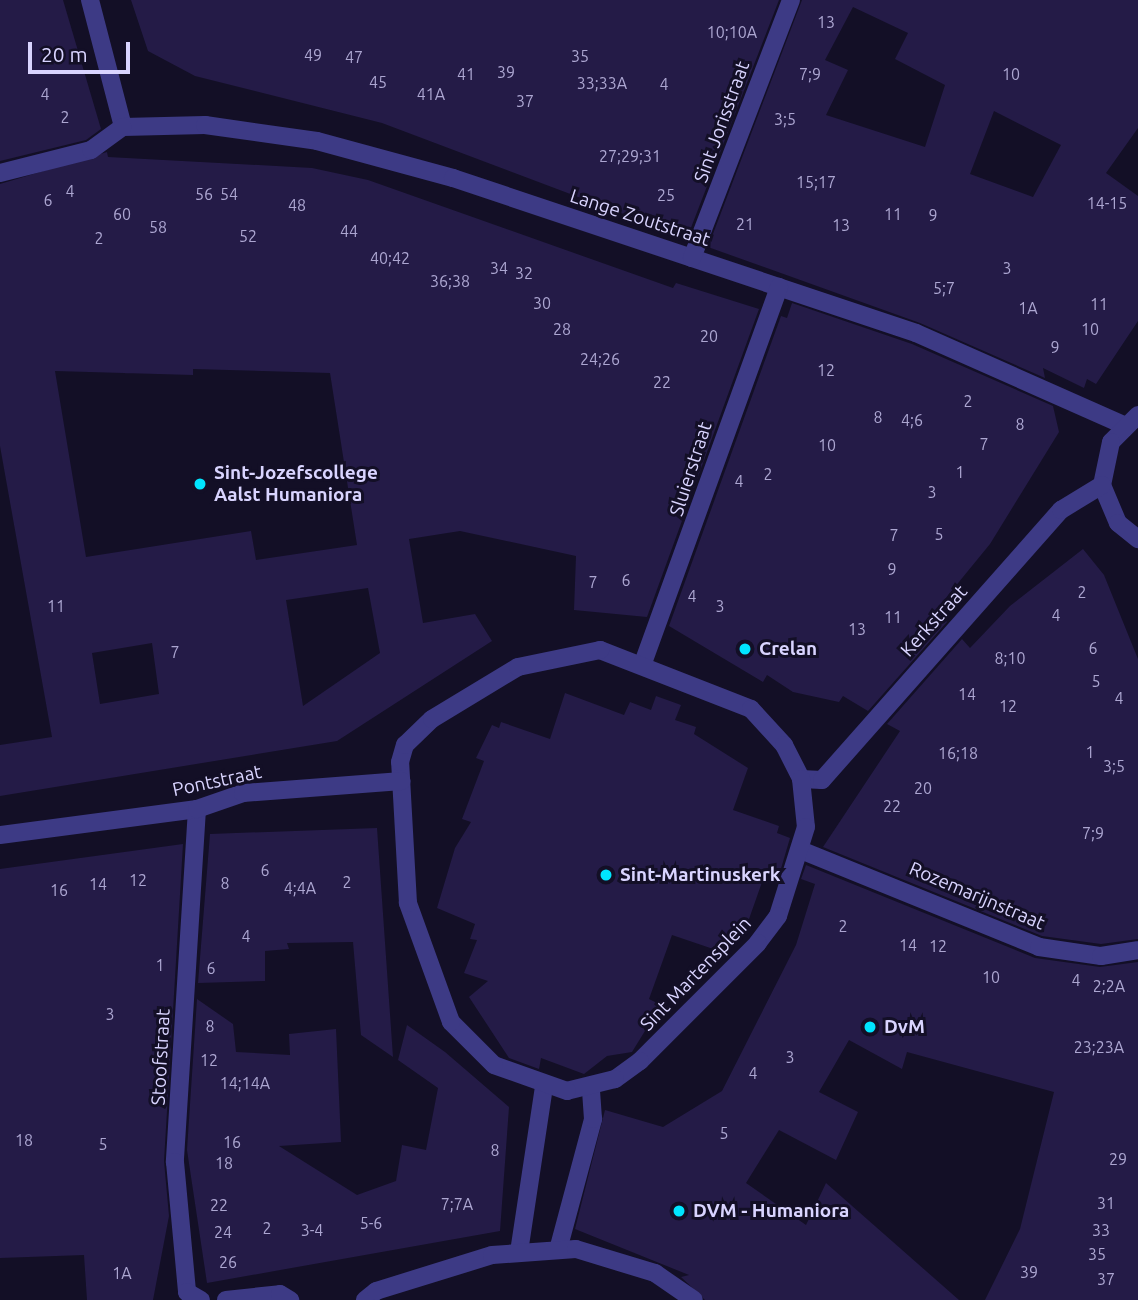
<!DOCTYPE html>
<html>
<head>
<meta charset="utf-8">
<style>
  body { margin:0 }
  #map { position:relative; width:1138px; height:1300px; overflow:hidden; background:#130f26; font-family:Ubuntu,sans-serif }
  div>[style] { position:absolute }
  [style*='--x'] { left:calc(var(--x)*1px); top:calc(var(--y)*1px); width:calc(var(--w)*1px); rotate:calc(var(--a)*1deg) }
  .building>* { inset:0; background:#241b47 }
  .pedestrian>* { height:18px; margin:-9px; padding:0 9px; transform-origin:9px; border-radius:9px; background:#3d3a85 }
  .minor>* { height:18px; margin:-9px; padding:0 9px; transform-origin:9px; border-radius:9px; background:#3d3a85 }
  .dots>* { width:19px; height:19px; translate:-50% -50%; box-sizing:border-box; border:4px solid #130f26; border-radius:50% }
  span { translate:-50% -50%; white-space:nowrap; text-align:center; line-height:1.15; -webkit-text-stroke:6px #130f26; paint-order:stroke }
  .number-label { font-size:16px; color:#aca6d1 }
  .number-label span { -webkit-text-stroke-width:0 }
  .street-label { font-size:19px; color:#d9d4ff }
  .poi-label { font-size:19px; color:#d9d4ff; font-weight:700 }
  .left { translate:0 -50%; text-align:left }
  .scale { position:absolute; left:28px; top:42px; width:102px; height:32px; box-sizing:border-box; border:4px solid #d9d4ff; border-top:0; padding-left:9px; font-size:21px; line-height:24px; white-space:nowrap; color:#d9d4ff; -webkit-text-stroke:5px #130f26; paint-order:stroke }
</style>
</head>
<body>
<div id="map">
  <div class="building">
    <div style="clip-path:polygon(0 0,63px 0,101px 129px,86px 140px,0 161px)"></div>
    <div style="clip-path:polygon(131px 0,779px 0,687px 238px,382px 123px,195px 76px,148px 51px)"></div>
    <div style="clip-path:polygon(evenodd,802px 0,1138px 0,1138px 128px,1106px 173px,1138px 196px,1138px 321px,1096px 384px,1087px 379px,1084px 388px,1043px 368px,1045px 378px,920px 323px,708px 247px,802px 0,853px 7px,908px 33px,895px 59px,945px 85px,925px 147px,826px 115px,848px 70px,825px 60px,853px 7px,802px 0,994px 111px,1061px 145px,1033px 197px,970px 174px,994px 111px)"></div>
    <div style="clip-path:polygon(evenodd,107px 152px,108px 157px,312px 168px,368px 180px,673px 288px,676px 283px,759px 309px,647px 617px,574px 610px,576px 556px,460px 531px,409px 539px,423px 623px,475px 614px,492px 641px,337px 741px,0 796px,0 745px,52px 737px,0 446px,0 184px,107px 152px,193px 369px,330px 373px,357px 545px,256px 560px,251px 531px,86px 557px,55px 371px,193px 375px,193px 369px,107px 152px,368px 588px,380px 653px,303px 706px,286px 600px,368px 588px,107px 152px,152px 643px,159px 694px,100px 704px,92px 653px,152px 643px)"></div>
    <div style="clip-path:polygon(792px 303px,912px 344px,1053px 406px,1059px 432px,990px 544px,936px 610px,947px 622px,868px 711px,843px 696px,839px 702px,793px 692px,767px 675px,763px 682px,669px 626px,781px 316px,787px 318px)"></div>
    <div style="clip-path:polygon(1083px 549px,1104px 575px,1138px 659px,1138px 939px,1101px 944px,1042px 936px,823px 847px,900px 731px,887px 724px,962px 639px,970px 648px,1010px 606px)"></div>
    <div style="clip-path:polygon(565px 693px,624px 715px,630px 702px,651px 710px,656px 696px,681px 705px,675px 720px,696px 727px,694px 734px,748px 768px,733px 810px,779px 826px,777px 833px,790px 838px,780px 872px,767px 868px,743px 936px,736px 933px,728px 954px,672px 935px,649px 999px,661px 1005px,632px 1052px,607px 1056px,584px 1074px,541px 1058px,539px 1069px,509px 1058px,469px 997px,488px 981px,464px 973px,477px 940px,470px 939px,475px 924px,437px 908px,455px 848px,471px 822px,462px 819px,484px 761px,476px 758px,492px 725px,499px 728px,501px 722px,550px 739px)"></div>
    <div style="clip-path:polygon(377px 828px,393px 1057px,361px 1035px,353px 942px,287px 943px,289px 949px,265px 951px,265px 981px,198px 983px,210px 834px)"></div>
    <div style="clip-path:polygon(183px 844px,164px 1161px,169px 1216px,153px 1300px,87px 1300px,84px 1255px,0 1258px,0 869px)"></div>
    <div style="clip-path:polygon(806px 865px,1035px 958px,1100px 967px,1138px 962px,1138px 1300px,985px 1300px,1020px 1229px,1054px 1092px,907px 1052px,902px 1069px,849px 1040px,819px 1092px,858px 1112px,836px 1160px,779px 1130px,746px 1183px,806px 1225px,826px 1183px,959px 1300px,705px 1300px,681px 1277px,689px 1275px,575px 1229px,605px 1110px,663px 1127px,722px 1091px,796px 945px,815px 884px,801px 879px)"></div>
    <div style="clip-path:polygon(197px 999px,233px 1024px,236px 1052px,290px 1055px,289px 1034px,336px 1029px,341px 1142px,279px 1146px,357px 1195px,396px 1181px,402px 1145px,426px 1150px,438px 1088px,398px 1060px,407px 1025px,445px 1052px,509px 1107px,500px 1231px,207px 1283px,187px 1150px)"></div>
  </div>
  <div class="pedestrian">
    <div style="--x:90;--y:0;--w:131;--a:75.4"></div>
    <div style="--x:123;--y:127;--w:82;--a:-1.4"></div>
    <div style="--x:205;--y:125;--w:113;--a:8.1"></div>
    <div style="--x:317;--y:141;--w:141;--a:15.2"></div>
    <div style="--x:453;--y:178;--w:488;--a:18.5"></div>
    <div style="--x:916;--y:333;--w:227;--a:23.9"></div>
    <div style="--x:0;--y:173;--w:94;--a:-14.2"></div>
    <div style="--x:91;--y:150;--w:39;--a:-36"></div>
    <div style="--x:692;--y:258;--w:276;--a:-69"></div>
    <div style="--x:1138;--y:415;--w:38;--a:135"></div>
    <div style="--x:1111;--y:442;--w:44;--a:101.8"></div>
    <div style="--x:1102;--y:485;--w:41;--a:67.2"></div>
    <div style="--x:1118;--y:523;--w:26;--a:39"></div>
    <div style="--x:643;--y:663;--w:400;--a:-70.1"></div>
    <div style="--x:801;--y:779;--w:21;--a:3"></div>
    <div style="--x:822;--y:780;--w:361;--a:-48.5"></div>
    <div style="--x:1061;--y:510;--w:48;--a:-31.4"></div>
    <div style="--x:197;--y:809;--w:354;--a:93.6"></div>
    <div style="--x:175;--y:1162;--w:131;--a:84.7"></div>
    <div style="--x:187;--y:1292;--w:16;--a:30"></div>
    <div style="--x:803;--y:851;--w:255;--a:22.1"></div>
    <div style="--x:1039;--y:947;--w:63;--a:8.3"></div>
    <div style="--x:1101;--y:956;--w:37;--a:-9"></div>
    <div style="--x:558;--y:1250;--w:136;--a:-75"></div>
    <div style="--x:593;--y:1119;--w:31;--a:-94"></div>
    <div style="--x:519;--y:1252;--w:168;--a:-81.4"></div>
    <div style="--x:226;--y:1300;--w:54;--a:-6.3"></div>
    <div style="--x:280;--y:1294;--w:12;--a:31"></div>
    <div style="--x:365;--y:1300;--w:14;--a:-39"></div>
    <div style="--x:376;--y:1291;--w:121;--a:-17.2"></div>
    <div style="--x:492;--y:1255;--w:84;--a:-4.1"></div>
    <div style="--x:576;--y:1249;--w:83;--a:16.9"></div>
    <div style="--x:655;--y:1273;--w:47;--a:34.7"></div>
  </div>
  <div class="minor">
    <div style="--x:600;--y:650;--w:162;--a:21.3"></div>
    <div style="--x:751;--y:709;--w:49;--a:47.5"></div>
    <div style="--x:784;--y:745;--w:38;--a:63"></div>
    <div style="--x:801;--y:779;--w:48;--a:84.1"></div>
    <div style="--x:806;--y:827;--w:93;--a:107.5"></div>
    <div style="--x:778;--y:916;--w:34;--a:127"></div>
    <div style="--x:758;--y:943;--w:167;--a:135"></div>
    <div style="--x:640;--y:1061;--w:31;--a:144"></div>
    <div style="--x:615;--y:1079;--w:49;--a:166"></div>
    <div style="--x:567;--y:1091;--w:77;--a:-160.4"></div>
    <div style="--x:494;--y:1065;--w:61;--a:-135"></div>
    <div style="--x:451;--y:1022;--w:127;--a:-109.9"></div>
    <div style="--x:408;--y:903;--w:141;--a:-93.2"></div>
    <div style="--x:400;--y:762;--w:18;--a:-74"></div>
    <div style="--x:405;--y:745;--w:37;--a:-44"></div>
    <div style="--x:432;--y:719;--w:100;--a:-31.2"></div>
    <div style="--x:518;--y:667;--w:84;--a:-11.7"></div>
    <div style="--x:0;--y:835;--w:199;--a:-7.5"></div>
    <div style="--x:197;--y:809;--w:49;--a:-19.2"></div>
    <div style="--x:243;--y:793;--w:159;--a:-4.3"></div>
  </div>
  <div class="dots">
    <div style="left:200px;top:484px;background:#00e5ff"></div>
    <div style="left:745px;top:649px;background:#00e5ff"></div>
    <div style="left:606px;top:875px;background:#00e5ff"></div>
    <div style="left:870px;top:1027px;background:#00e5ff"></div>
    <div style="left:679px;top:1211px;background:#00e5ff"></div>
  </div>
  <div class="number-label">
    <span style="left:826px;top:22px">13</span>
    <span style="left:732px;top:32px">10;10A</span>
    <span style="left:313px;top:55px">49</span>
    <span style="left:580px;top:56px">35</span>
    <span style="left:354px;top:57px">47</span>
    <span style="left:506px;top:72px">39</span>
    <span style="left:466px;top:74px">41</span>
    <span style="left:810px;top:74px">7;9</span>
    <span style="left:1011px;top:74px">10</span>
    <span style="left:378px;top:82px">45</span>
    <span style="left:602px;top:83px">33;33A</span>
    <span style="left:664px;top:84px">4</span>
    <span style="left:45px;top:94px">4</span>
    <span style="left:431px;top:94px">41A</span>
    <span style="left:525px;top:101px">37</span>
    <span style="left:65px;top:117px">2</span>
    <span style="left:785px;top:119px">3;5</span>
    <span style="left:630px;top:156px">27;29;31</span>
    <span style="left:816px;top:182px">15;17</span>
    <span style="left:70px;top:191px">4</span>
    <span style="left:204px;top:194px">56</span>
    <span style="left:229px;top:194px">54</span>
    <span style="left:666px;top:195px">25</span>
    <span style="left:48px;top:200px">6</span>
    <span style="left:1107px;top:203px">14-15</span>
    <span style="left:297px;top:205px">48</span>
    <span style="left:122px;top:214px">60</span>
    <span style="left:893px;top:214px">11</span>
    <span style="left:933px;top:215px">9</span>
    <span style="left:745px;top:224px">21</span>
    <span style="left:841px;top:225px">13</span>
    <span style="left:158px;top:227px">58</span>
    <span style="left:349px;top:231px">44</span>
    <span style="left:248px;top:236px">52</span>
    <span style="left:99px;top:238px">2</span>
    <span style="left:390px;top:258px">40;42</span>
    <span style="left:499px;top:268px">34</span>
    <span style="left:1007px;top:268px">3</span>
    <span style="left:524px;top:273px">32</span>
    <span style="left:450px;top:281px">36;38</span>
    <span style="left:944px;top:288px">5;7</span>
    <span style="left:542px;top:303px">30</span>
    <span style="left:1099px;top:304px">11</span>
    <span style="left:1028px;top:308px">1A</span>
    <span style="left:562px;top:329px">28</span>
    <span style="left:1090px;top:329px">10</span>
    <span style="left:709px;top:336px">20</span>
    <span style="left:1055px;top:347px">9</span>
    <span style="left:600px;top:359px">24;26</span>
    <span style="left:826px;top:370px">12</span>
    <span style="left:662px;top:382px">22</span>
    <span style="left:968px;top:401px">2</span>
    <span style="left:878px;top:417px">8</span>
    <span style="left:912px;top:420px">4;6</span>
    <span style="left:1020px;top:424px">8</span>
    <span style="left:984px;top:444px">7</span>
    <span style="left:827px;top:445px">10</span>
    <span style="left:960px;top:472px">1</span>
    <span style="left:768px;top:474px">2</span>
    <span style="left:739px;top:481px">4</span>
    <span style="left:932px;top:492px">3</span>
    <span style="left:939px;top:534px">5</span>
    <span style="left:894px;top:535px">7</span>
    <span style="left:892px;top:569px">9</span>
    <span style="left:626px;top:580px">6</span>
    <span style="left:593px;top:582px">7</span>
    <span style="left:1082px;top:592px">2</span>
    <span style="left:692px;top:596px">4</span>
    <span style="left:56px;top:606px">11</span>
    <span style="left:720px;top:606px">3</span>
    <span style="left:1056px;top:615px">4</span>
    <span style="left:893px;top:617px">11</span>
    <span style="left:857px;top:629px">13</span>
    <span style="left:1093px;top:648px">6</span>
    <span style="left:175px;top:652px">7</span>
    <span style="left:1010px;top:658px">8;10</span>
    <span style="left:1096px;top:681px">5</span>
    <span style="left:967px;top:694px">14</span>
    <span style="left:1119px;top:698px">4</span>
    <span style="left:1008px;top:706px">12</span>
    <span style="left:1090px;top:752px">1</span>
    <span style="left:958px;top:753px">16;18</span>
    <span style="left:1114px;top:766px">3;5</span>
    <span style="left:923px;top:788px">20</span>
    <span style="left:892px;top:806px">22</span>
    <span style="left:1093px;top:833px">7;9</span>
    <span style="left:265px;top:870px">6</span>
    <span style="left:138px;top:880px">12</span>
    <span style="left:347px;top:882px">2</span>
    <span style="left:225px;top:883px">8</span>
    <span style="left:98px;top:884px">14</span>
    <span style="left:300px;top:888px">4;4A</span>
    <span style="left:59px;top:890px">16</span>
    <span style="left:843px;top:926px">2</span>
    <span style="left:246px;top:936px">4</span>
    <span style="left:908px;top:945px">14</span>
    <span style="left:938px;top:946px">12</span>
    <span style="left:160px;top:965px">1</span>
    <span style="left:211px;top:968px">6</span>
    <span style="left:991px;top:977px">10</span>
    <span style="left:1076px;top:980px">4</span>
    <span style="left:1109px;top:986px">2;2A</span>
    <span style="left:110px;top:1014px">3</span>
    <span style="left:210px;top:1026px">8</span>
    <span style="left:1099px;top:1047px">23;23A</span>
    <span style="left:790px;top:1057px">3</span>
    <span style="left:209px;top:1060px">12</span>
    <span style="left:753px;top:1073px">4</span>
    <span style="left:245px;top:1083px">14;14A</span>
    <span style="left:724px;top:1133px">5</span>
    <span style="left:24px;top:1140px">18</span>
    <span style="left:232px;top:1142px">16</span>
    <span style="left:103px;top:1144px">5</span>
    <span style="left:495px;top:1150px">8</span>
    <span style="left:1118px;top:1159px">29</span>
    <span style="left:224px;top:1163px">18</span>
    <span style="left:1106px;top:1203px">31</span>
    <span style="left:457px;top:1204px">7;7A</span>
    <span style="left:219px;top:1205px">22</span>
    <span style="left:371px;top:1223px">5-6</span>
    <span style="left:267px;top:1228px">2</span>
    <span style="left:312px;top:1230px">3-4</span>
    <span style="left:1101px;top:1230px">33</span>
    <span style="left:223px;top:1232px">24</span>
    <span style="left:1097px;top:1254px">35</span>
    <span style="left:228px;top:1262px">26</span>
    <span style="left:1029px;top:1272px">39</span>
    <span style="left:122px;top:1273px">1A</span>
    <span style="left:1106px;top:1279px">37</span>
  </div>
  <div class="street-label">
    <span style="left:722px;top:122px;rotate:-70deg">Sint Jorisstraat</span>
    <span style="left:640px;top:218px;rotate:18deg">Lange Zoutstraat</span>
    <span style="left:691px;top:469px;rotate:-72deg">Sluierstraat</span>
    <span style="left:934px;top:621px;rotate:-48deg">Kerkstraat</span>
    <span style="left:217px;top:781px;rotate:-12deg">Pontstraat</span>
    <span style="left:977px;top:896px;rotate:23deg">Rozemarijnstraat</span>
    <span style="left:696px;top:974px;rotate:-46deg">Sint Martensplein</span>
    <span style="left:161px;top:1057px;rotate:-87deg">Stoofstraat</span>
  </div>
  <div class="poi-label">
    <span class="left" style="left:214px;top:484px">Sint-Jozefscollege<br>Aalst Humaniora</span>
    <span class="left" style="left:759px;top:649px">Crelan</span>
    <span class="left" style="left:620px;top:875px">Sint-Martinuskerk</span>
    <span class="left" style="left:884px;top:1027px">DvM</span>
    <span class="left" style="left:693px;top:1211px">DVM - Humaniora</span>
  </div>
  <div class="scale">20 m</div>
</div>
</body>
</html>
